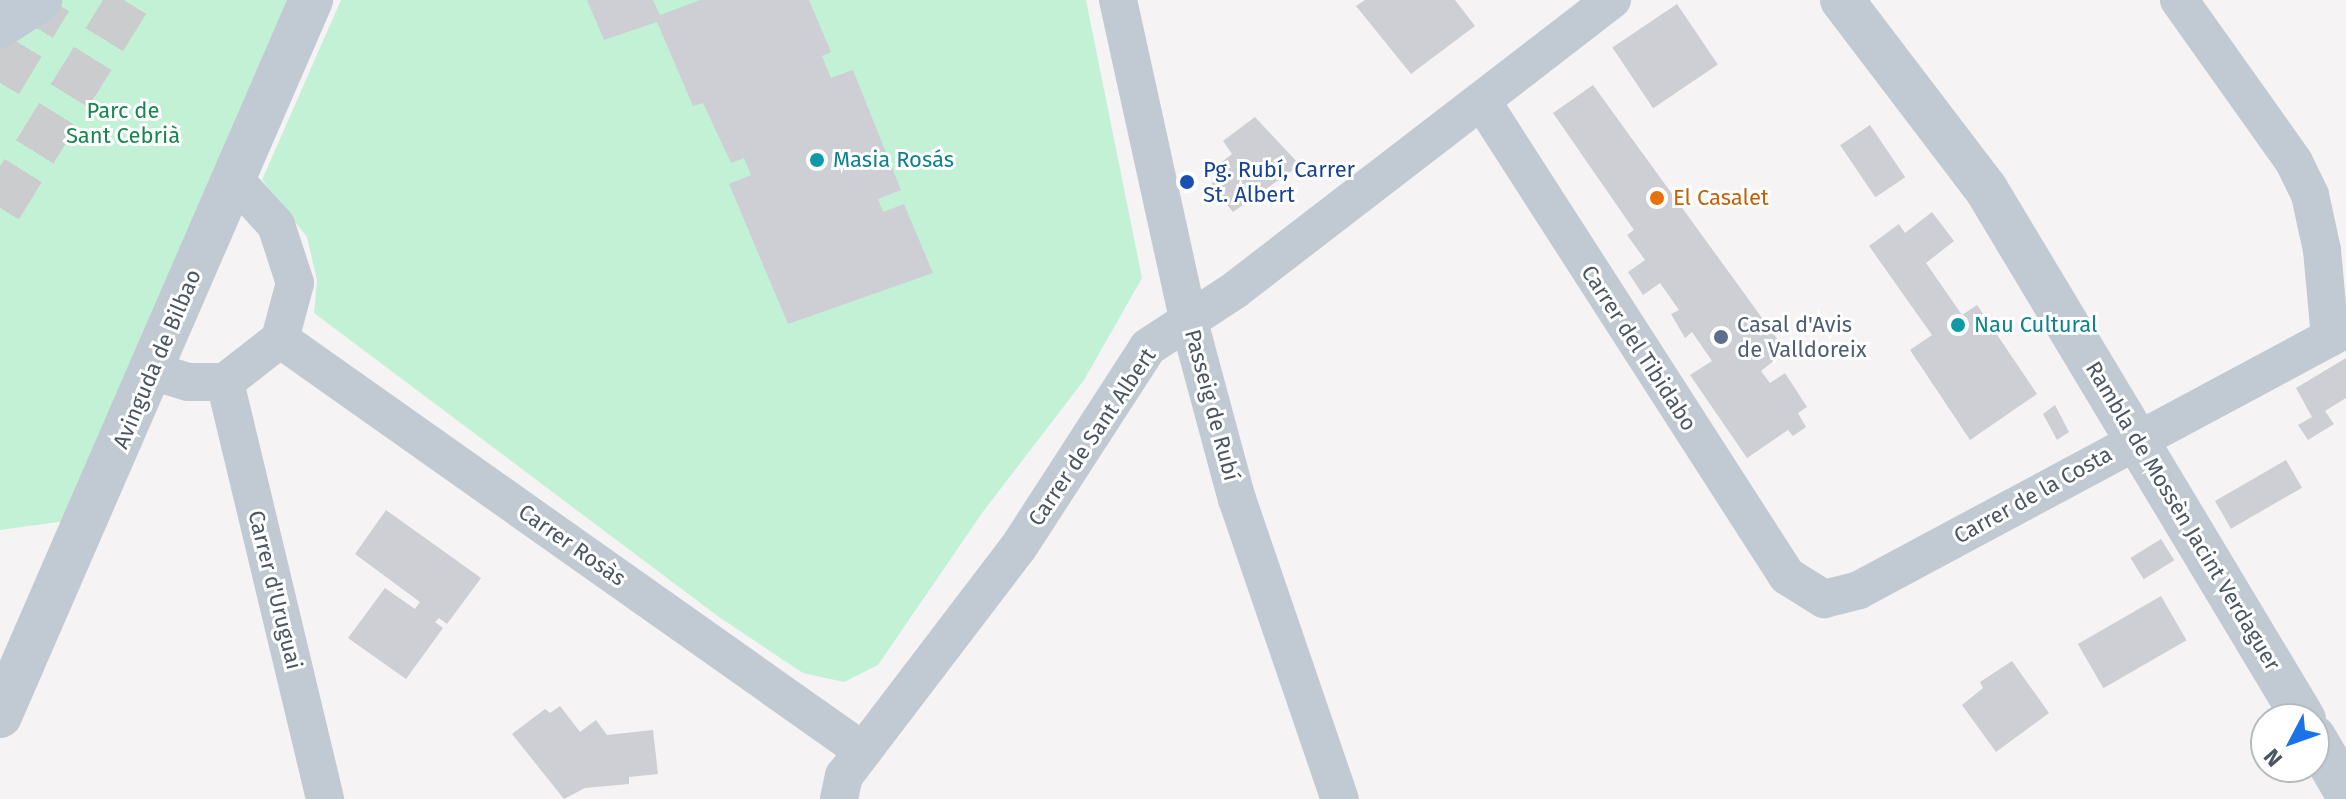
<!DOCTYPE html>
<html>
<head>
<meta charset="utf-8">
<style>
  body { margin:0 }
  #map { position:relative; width:2346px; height:799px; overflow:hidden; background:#f5f3f3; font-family:"Fira Sans",sans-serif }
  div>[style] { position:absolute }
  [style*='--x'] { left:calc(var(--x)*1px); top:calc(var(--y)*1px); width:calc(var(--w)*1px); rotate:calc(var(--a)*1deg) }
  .green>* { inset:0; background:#c3f1d5 }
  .building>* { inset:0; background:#cdcfd5; transform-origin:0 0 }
  .motorway-tunnel>* { height:44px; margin-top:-22px; transform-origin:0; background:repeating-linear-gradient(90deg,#caccce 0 44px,transparent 0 66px) }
  .minor>* { height:38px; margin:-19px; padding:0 19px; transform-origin:19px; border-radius:19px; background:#c1cad2 }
  .tertiary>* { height:44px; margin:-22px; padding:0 22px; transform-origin:22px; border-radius:22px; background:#c1cad2 }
  .secondary>* { height:44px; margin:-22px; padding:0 22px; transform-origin:22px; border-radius:22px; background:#c1cbd6 }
  .dots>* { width:22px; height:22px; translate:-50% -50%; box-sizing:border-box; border:4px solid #fff; border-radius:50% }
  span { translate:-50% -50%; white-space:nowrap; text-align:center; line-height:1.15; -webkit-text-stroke:6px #fff; paint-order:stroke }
  .park-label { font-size:22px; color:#17864f }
  .culture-label { font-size:22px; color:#0d838f }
  .left { translate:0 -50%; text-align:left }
  .transit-label { font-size:22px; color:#164399 }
  .food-label { font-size:22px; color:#c56008 }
  .service-label { font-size:22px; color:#4e5e75 }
  .street-label { font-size:22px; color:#4a5661 }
  .north { position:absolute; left:2250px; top:703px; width:80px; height:80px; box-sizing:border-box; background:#fff; border:2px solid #b7bbc0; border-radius:50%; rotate:229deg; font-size:22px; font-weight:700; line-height:32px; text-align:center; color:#4a5661 }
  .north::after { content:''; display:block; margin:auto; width:28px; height:36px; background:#1a73e8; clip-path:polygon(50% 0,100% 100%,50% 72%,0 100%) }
</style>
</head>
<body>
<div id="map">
  <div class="green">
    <div style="clip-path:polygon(39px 0,311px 0,87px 518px,0 530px,0 25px)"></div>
    <div style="clip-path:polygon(341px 0,1086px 0,1142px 278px,1084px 380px,982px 513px,878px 665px,844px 682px,803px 673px,719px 617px,314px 313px,317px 280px,307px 237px,262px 180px)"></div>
  </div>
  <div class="building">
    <div style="clip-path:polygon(587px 0,653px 0,660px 15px,700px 0,809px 0,831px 52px,822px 56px,831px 78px,853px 70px,901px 190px,878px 199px,883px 212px,904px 204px,933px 273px,788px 324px,729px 184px,751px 175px,744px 158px,731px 163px,703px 103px,693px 106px,657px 22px,604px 40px)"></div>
    <div style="clip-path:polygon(1365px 0,1455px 0,1475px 26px,1411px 74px,1356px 6px)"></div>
    <div style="left:1677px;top:4px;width:73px;height:78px;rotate:56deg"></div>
    <div style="clip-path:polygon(1593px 85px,1786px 351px,1761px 371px,1770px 383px,1785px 373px,1807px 407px,1798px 413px,1806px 427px,1793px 436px,1788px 430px,1747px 458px,1690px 375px,1712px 361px,1692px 332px,1685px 338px,1671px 314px,1679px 310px,1660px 283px,1643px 295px,1628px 272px,1645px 260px,1627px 235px,1634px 230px,1553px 113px)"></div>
    <div style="clip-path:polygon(1255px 117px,1300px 165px,1233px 212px,1211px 184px,1220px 177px,1214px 168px,1232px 154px,1223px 141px)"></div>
    <div style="left:1870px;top:125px;width:63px;height:36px;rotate:56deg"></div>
    <div style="clip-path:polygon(1932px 212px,1954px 241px,1926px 263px,1962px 315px,1977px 305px,2037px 394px,1970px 440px,1910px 350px,1932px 335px,1869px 246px,1899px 224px,1905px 233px)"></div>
    <div style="clip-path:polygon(2346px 358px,2346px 398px,2325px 411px,2334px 424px,2308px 440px,2298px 425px,2312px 417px,2296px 388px)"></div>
    <div style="clip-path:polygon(2055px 405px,2069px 432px,2057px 440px,2043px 414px)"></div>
    <div style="left:2286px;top:460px;width:32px;height:82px;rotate:60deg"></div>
    <div style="clip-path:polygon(386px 510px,481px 578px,447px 624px,439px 618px,435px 622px,443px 628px,406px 679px,348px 638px,385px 588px,415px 609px,420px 602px,355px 554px)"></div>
    <div style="left:2161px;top:539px;width:25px;height:36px;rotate:58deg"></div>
    <div style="left:2161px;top:596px;width:51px;height:96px;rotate:60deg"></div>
    <div style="clip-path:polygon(2012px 661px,2049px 713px,1996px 752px,1962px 705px,1983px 688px,1980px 682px)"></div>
    <div style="clip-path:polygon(560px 706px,580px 732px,596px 720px,607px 735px,653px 730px,658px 774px,629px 777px,629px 784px,585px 788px,564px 799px,512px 734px,545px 709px,550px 713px)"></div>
  </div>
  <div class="motorway-tunnel">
    <div style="--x:0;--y:83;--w:97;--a:-58.9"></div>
    <div style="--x:0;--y:208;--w:245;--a:-58.2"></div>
  </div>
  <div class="minor">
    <div style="--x:1118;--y:0;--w:326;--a:77.6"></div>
    <div style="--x:1188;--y:318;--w:188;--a:74.9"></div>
    <div style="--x:1237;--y:499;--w:317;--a:71.1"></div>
    <div style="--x:2179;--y:0;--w:199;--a:54.6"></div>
    <div style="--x:2294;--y:162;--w:37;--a:64"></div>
    <div style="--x:2310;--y:195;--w:56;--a:77.7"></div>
    <div style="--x:2322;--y:250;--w:88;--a:84.8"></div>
    <div style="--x:1483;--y:103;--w:562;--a:57.27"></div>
    <div style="--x:1787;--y:576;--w:44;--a:31.9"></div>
    <div style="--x:1824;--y:599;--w:36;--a:-14"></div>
    <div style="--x:1859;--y:590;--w:553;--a:-28.19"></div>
    <div style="--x:280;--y:339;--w:714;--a:35.25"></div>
    <div style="--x:152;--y:371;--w:38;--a:17"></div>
    <div style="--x:188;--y:382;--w:37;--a:0"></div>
    <div style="--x:225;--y:382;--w:70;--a:-38"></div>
    <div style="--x:280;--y:339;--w:58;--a:-75"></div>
    <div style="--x:295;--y:283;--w:61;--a:-108.1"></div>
    <div style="--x:276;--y:225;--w:62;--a:-132.4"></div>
    <div style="--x:225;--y:382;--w:429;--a:76.5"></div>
    <div style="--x:839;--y:799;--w:24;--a:-78"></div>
    <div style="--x:844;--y:776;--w:287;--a:-52.7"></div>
    <div style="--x:1018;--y:548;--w:239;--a:-57.1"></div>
    <div style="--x:1148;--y:347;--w:104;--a:-33.2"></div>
    <div style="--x:1235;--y:290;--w:476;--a:-37.6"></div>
  </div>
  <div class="tertiary">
    <div style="--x:1842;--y:0;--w:238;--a:52.7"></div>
    <div style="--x:1986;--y:189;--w:618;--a:59.04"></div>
    <div style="--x:0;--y:716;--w:781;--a:-66.52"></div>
    <div style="--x:2314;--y:737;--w:64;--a:59.8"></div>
  </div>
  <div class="secondary">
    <div style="--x:0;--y:26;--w:48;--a:-33"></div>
  </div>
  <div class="dots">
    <div style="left:817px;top:160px;background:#0f9aa8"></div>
    <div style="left:1187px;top:182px;background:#1a4fb4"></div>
    <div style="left:1657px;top:198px;background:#e8710a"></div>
    <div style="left:1958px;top:325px;background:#0f9aa8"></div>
    <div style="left:1721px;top:337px;background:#5c6f8a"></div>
  </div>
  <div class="park-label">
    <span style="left:123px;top:123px">Parc de<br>Sant Cebrià</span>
  </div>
  <div class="culture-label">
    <span class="left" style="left:833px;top:160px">Masia Rosás</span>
    <span class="left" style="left:1974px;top:325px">Nau Cultural</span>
  </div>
  <div class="transit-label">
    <span class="left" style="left:1203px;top:182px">Pg. Rubí, Carrer<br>St. Albert</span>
  </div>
  <div class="food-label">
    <span class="left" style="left:1673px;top:198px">El Casalet</span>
  </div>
  <div class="service-label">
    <span class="left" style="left:1737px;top:337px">Casal d'Avis<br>de Valldoreix</span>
  </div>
  <div class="street-label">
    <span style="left:1639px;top:348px;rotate:57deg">Carrer del Tibidabo</span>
    <span style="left:157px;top:359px;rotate:-67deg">Avinguda de Bilbao</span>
    <span style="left:1212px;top:405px;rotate:75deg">Passeig de Rubí</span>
    <span style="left:1092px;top:437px;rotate:-56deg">Carrer de Sant Albert</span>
    <span style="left:2033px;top:495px;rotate:-29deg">Carrer de la Costa</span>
    <span style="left:2183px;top:516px;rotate:59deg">Rambla de Mossèn Jacint Verdaguer</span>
    <span style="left:572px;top:545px;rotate:35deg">Carrer Rosàs</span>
    <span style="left:275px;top:590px;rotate:76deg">Carrer d'Uruguai</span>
  </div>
  <div class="north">N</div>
</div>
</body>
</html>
